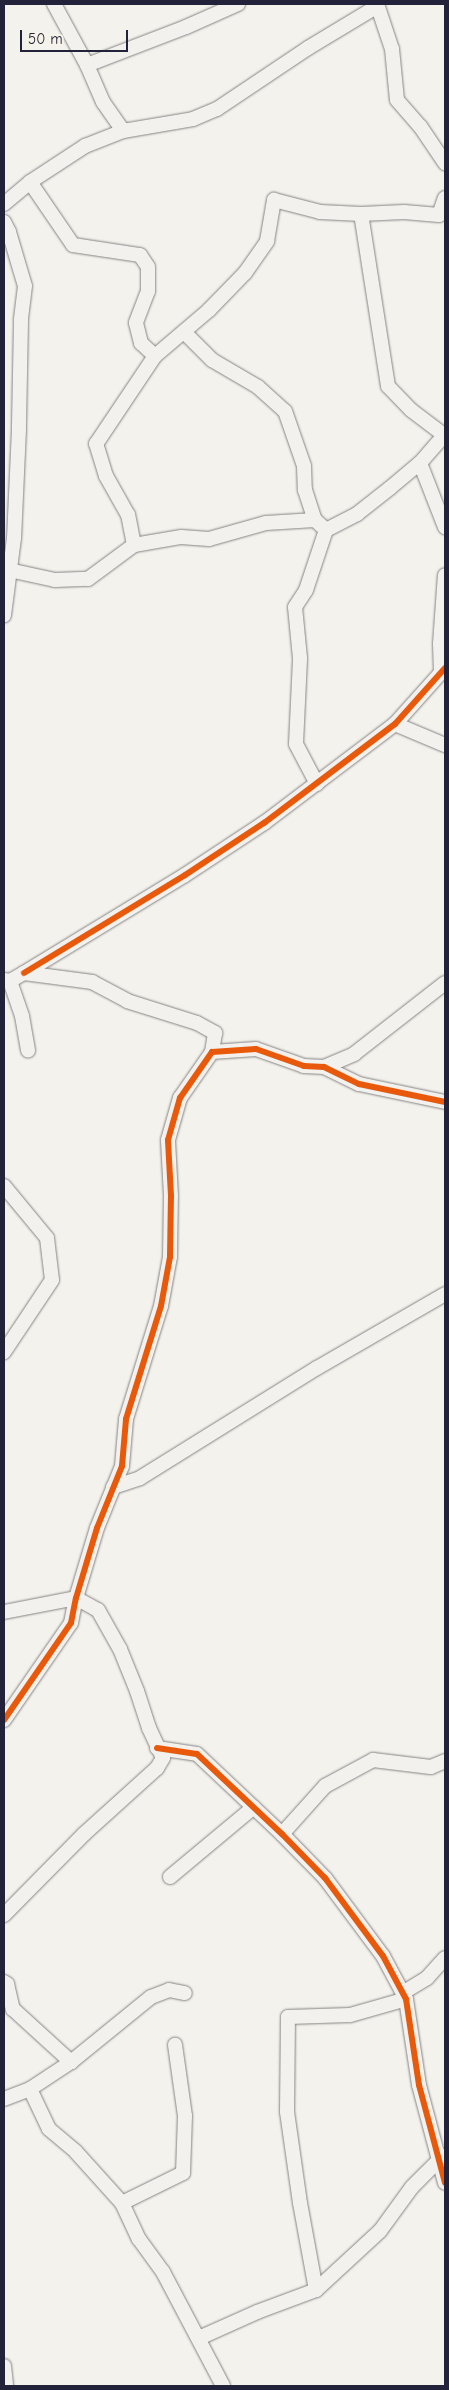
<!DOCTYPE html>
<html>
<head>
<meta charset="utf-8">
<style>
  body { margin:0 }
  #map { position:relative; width:449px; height:2390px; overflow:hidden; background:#f4f2ec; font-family:"Comic Neue",sans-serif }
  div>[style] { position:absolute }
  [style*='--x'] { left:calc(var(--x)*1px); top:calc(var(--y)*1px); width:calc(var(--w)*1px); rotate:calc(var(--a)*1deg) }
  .roads { filter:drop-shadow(0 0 1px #858486) drop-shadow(0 0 1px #858486) }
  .minor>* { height:14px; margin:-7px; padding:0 7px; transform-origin:7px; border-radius:7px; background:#f2f1ed }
  .cycleway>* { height:6px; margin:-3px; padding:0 3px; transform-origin:3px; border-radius:3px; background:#e8590c }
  span { translate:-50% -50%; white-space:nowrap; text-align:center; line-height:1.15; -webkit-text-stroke:4px #f7f3e8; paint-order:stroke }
  .frame { position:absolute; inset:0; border:5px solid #22223b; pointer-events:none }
  .scale { position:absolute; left:20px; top:30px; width:108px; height:22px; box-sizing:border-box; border:2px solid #22223b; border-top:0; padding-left:6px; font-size:15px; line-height:18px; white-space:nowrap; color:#22223b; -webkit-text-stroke:4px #f7f3e8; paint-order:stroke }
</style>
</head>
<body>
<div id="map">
  <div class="roads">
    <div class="minor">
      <div style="--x:54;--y:4;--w:69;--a:61.6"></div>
      <div style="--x:87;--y:65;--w:40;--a:66.6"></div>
      <div style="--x:103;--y:102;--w:35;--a:55"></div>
      <div style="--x:377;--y:4;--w:47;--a:71.6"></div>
      <div style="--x:392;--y:49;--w:51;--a:84.4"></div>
      <div style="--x:397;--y:100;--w:35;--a:49"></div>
      <div style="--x:420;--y:126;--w:45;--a:56"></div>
      <div style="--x:87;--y:65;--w:106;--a:-21"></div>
      <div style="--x:186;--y:27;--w:57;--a:-23.9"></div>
      <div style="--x:30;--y:182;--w:76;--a:55.7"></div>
      <div style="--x:73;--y:245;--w:68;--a:8.5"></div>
      <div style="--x:140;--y:255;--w:14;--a:56"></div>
      <div style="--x:148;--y:267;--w:24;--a:90"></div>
      <div style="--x:148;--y:291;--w:34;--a:111"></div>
      <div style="--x:136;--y:323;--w:21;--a:76"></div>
      <div style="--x:141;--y:343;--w:19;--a:43"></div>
      <div style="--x:4;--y:204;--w:34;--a:-40"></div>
      <div style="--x:30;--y:182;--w:66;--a:-33.2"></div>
      <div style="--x:85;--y:146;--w:41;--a:-21.5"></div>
      <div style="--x:123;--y:131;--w:71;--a:-9.7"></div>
      <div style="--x:193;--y:119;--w:26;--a:-23"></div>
      <div style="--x:217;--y:109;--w:110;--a:-33.8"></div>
      <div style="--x:308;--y:48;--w:79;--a:-31.1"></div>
      <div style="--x:4;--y:222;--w:11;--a:63"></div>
      <div style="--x:9;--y:232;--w:56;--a:73.5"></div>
      <div style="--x:25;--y:286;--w:35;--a:97"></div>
      <div style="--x:21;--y:321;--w:108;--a:91.1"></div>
      <div style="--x:19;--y:429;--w:109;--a:92.6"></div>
      <div style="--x:14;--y:538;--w:78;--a:97.4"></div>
      <div style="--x:184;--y:332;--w:40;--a:45"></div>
      <div style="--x:212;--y:360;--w:53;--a:30.4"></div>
      <div style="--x:258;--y:387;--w:36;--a:42"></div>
      <div style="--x:285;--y:411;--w:58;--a:70.9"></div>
      <div style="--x:304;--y:466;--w:24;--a:88"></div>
      <div style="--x:305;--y:490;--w:32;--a:72"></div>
      <div style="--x:444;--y:435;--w:41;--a:-142.9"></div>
      <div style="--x:411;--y:410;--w:33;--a:-134"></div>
      <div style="--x:388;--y:386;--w:174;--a:-98.9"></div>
      <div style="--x:361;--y:214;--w:43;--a:-2.7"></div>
      <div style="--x:404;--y:212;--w:35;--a:5"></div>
      <div style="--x:439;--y:215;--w:18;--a:-71"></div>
      <div style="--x:420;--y:463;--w:69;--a:68.7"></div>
      <div style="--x:134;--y:545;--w:31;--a:-101"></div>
      <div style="--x:128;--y:515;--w:45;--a:-119.4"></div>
      <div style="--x:106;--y:476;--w:34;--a:-107"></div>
      <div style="--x:96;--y:444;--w:106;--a:-56.2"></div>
      <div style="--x:155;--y:356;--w:71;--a:-40.4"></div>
      <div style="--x:209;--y:310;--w:52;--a:-45.8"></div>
      <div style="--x:245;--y:273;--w:39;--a:-55"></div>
      <div style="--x:267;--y:241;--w:42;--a:-80.3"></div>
      <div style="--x:274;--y:200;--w:48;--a:14.6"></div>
      <div style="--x:320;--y:212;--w:41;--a:2.8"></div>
      <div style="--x:9;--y:570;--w:47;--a:12.3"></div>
      <div style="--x:55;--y:580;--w:33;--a:-2"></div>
      <div style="--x:88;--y:579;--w:57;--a:-36.5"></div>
      <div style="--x:134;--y:545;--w:48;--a:-9.7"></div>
      <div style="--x:181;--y:537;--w:28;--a:4"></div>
      <div style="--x:209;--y:539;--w:59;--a:-15.7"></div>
      <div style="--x:266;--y:523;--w:49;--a:-3.5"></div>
      <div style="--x:315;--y:520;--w:15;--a:42"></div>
      <div style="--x:441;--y:672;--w:28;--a:-92"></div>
      <div style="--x:440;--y:644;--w:69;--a:-85.9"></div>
      <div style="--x:395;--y:724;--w:54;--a:22.8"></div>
      <div style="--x:317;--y:784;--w:45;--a:-117.7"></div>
      <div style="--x:296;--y:744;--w:86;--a:-87.3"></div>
      <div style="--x:300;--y:658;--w:51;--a:-95.6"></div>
      <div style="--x:295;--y:607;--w:20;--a:-57"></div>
      <div style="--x:306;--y:590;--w:63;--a:-71.6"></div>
      <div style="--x:326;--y:530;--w:35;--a:-27"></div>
      <div style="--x:357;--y:514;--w:42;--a:-38.2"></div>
      <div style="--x:390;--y:488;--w:39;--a:-40"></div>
      <div style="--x:420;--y:463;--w:38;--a:-49"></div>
      <div style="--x:24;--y:973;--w:188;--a:-31.3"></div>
      <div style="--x:185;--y:875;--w:95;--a:-33.4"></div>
      <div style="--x:264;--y:823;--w:164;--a:-37.1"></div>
      <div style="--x:395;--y:724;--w:75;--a:-48.2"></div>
      <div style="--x:4;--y:980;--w:6;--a:9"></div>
      <div style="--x:10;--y:981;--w:16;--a:-30"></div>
      <div style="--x:24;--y:973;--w:69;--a:7.5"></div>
      <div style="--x:92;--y:982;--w:40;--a:28"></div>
      <div style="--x:127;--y:1001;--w:73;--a:17.4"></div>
      <div style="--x:197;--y:1023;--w:21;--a:29"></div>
      <div style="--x:215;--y:1033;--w:19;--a:99"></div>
      <div style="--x:10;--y:981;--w:37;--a:71"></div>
      <div style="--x:22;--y:1016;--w:35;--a:80"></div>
      <div style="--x:324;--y:1067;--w:33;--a:-23"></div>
      <div style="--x:354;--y:1054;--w:115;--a:-38"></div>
      <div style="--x:4;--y:1186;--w:67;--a:50.4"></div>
      <div style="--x:47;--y:1238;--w:42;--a:83.2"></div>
      <div style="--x:52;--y:1280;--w:87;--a:123.7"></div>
      <div style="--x:113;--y:1487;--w:28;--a:-18"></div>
      <div style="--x:140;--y:1478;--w:208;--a:-31.9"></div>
      <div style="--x:317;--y:1368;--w:148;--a:-30"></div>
      <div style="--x:4;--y:1612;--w:73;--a:-11"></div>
      <div style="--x:76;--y:1598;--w:25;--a:29"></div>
      <div style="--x:98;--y:1610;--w:45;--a:60.6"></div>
      <div style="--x:120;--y:1649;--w:45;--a:68"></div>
      <div style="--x:137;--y:1691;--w:39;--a:72"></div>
      <div style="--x:149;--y:1728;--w:33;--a:65"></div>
      <div style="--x:163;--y:1758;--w:12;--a:121"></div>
      <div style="--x:157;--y:1768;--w:98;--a:137.9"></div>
      <div style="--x:84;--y:1834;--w:114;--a:134.6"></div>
      <div style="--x:4;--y:1720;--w:118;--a:-55.4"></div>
      <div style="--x:71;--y:1623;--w:25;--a:-79"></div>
      <div style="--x:76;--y:1598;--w:73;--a:-73.3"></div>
      <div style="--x:97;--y:1528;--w:67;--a:-68"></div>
      <div style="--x:122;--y:1466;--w:47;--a:-85.1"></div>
      <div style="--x:126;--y:1419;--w:118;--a:-72.8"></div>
      <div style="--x:161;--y:1306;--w:50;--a:-79.6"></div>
      <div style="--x:170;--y:1257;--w:61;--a:-89.1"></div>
      <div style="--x:171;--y:1196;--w:56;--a:-93.1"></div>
      <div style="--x:168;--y:1140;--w:44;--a:-74.1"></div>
      <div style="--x:180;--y:1098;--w:56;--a:-55.2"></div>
      <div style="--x:212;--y:1052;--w:44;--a:-3.9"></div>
      <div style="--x:256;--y:1049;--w:51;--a:19.5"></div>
      <div style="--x:304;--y:1066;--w:20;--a:3"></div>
      <div style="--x:324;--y:1067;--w:39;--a:26"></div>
      <div style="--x:359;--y:1084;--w:88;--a:11.8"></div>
      <div style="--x:157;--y:1748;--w:40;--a:8.5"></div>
      <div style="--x:197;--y:1754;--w:117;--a:43.3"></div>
      <div style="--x:282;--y:1834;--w:62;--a:45.7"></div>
      <div style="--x:325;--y:1878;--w:97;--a:53.4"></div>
      <div style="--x:383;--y:1956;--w:49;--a:61.9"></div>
      <div style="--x:406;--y:1999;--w:87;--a:81.4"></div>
      <div style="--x:419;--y:2085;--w:101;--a:75.1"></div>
      <div style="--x:282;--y:1834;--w:64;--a:-48.1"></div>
      <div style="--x:325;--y:1786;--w:55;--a:-28.4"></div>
      <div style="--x:373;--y:1760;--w:58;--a:6.9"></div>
      <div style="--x:431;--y:1767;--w:15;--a:-23"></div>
      <div style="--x:170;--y:1877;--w:109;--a:-39.8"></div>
      <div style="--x:4;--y:1982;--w:4;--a:34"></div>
      <div style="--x:7;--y:1984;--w:26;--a:77"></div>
      <div style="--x:13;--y:2009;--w:79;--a:42.4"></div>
      <div style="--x:404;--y:1992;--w:27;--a:-31"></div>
      <div style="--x:427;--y:1978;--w:27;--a:-48"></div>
      <div style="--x:30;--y:2089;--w:44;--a:64.6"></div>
      <div style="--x:49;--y:2129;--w:35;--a:40"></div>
      <div style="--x:76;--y:2152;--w:69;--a:48"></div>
      <div style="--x:122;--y:2203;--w:40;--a:65"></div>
      <div style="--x:139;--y:2239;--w:41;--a:54"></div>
      <div style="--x:163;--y:2272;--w:129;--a:62.2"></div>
      <div style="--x:4;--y:2099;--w:28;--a:-21"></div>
      <div style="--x:30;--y:2089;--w:49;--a:-33.4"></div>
      <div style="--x:71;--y:2062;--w:103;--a:-39.1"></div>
      <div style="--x:151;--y:1997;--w:19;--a:-21"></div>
      <div style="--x:169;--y:1990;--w:16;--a:11"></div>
      <div style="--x:122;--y:2203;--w:68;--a:-26.2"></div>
      <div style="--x:183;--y:2173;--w:57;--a:-88"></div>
      <div style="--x:185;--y:2116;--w:72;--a:-98"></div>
      <div style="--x:316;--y:2290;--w:88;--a:-100.4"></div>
      <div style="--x:300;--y:2203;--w:92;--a:-98.1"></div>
      <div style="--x:287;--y:2112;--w:95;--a:-89.4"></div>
      <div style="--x:288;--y:2017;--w:62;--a:-1.8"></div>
      <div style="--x:350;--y:2015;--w:58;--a:-15.9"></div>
      <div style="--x:199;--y:2338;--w:64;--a:-24.1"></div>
      <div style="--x:257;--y:2312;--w:63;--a:-20.4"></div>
      <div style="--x:316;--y:2290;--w:87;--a:-42.7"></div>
      <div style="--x:380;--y:2231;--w:54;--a:-54"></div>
      <div style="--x:412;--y:2187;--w:44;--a:-45"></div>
      <div style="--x:4;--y:2366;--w:20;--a:84"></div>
    </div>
  </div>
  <div class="cycleway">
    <div style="--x:24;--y:973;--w:188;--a:-31.3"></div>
    <div style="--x:185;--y:875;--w:95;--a:-33.4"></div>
    <div style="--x:264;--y:823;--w:164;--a:-37.1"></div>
    <div style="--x:395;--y:724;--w:75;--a:-48.2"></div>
    <div style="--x:4;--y:1720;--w:118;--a:-55.4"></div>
    <div style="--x:71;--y:1623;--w:25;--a:-79"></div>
    <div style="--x:76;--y:1598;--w:73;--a:-73.3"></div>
    <div style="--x:97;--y:1528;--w:67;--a:-68"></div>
    <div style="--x:122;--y:1466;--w:47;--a:-85.1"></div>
    <div style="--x:126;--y:1419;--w:118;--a:-72.8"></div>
    <div style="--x:161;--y:1306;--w:50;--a:-79.6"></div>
    <div style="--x:170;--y:1257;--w:61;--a:-89.1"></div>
    <div style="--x:171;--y:1196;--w:56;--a:-93.1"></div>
    <div style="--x:168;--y:1140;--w:44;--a:-74.1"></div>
    <div style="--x:180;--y:1098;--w:56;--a:-55.2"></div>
    <div style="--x:212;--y:1052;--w:44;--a:-3.9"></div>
    <div style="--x:256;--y:1049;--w:51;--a:19.5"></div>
    <div style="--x:304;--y:1066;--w:20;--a:3"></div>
    <div style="--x:324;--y:1067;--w:39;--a:26"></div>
    <div style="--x:359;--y:1084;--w:88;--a:11.8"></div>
    <div style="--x:157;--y:1748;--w:40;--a:8.5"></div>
    <div style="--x:197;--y:1754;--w:117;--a:43.3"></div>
    <div style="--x:282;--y:1834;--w:62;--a:45.7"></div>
    <div style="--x:325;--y:1878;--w:97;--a:53.4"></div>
    <div style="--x:383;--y:1956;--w:49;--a:61.9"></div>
    <div style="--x:406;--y:1999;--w:87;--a:81.4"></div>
    <div style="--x:419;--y:2085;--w:101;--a:75.1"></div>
  </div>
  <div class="frame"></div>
  <div class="scale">50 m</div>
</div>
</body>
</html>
